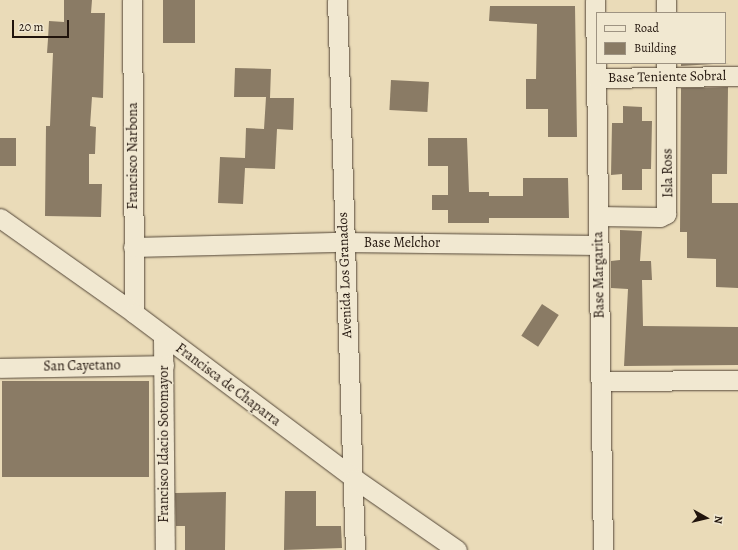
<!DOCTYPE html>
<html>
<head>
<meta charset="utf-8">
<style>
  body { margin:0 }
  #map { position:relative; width:738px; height:550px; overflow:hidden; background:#eadbb8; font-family:Alegreya,serif }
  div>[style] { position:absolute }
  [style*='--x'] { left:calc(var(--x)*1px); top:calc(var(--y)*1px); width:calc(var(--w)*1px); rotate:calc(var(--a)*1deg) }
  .building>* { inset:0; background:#8a7b65; transform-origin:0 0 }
  .roads { filter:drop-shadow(0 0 1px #534637) drop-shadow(0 0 1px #534637) }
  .street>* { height:19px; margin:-9.5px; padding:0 9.5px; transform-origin:9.5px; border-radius:9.5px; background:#f1e8d1 }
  span { translate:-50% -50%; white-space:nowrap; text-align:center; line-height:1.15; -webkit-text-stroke:3px #f1e8d1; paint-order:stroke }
  .street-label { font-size:14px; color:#21140c }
  .legend { position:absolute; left:596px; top:12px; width:130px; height:52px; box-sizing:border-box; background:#f1e8d1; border:1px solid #9e9382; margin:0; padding:5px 7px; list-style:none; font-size:12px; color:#21140c }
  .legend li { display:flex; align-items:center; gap:8px; height:20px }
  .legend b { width:20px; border:1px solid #9e9382 }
  .north { position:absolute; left:686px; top:498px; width:40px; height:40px; -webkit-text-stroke:3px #f1e8d1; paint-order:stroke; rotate:98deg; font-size:11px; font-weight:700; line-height:16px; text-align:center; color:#21140c }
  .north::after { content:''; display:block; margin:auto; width:14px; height:18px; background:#21140c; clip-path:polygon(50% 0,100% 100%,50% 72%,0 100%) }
  .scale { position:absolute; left:12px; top:20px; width:57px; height:18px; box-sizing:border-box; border:2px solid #21140c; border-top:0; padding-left:5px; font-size:12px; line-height:14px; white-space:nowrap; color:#21140c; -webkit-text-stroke:3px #f1e8d1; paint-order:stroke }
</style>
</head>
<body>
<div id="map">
  <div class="building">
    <div style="clip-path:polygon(64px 0,92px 0,91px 13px,105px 13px,103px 98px,92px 97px,90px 126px,96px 127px,95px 154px,89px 154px,89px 184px,102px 184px,101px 217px,45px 216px,46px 126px,50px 126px,53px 53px,47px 53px,48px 39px,49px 21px,64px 22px)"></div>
    <div style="left:163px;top:0;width:32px;height:43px"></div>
    <div style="clip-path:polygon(490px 6px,575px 6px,577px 137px,548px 137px,548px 109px,526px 109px,526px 79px,536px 79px,537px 24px,489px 21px)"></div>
    <div style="clip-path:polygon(681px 63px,729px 63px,681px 66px)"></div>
    <div style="clip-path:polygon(235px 68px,271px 69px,270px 98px,294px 98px,293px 130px,277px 129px,275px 169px,245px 168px,243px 204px,218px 203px,220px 157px,245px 158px,246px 128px,264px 129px,266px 97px,234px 97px)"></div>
    <div style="left:391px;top:80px;width:38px;height:30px;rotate:3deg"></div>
    <div style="clip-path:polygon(728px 87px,727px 174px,712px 174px,712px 203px,738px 203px,738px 288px,716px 287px,716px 259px,687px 258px,687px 232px,680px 232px,681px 88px)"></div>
    <div style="clip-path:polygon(623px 106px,642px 107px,642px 121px,652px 121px,651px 169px,642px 169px,642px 190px,622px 190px,622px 174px,611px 175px,612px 123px,623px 123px)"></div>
    <div style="left:0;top:138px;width:16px;height:28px"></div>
    <div style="clip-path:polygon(428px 138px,467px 138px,469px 192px,489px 192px,489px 196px,523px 196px,523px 178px,568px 178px,569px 218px,489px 218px,489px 223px,448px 223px,448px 210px,432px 210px,432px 195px,448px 195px,448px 166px,428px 166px)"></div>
    <div style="clip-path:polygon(620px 230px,642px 231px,640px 261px,651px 261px,652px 280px,642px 280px,643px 326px,738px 327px,738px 365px,624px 366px,628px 289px,611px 288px,611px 261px,620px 260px)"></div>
    <div style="left:542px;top:304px;width:20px;height:38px;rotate:33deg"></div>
    <div style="left:149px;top:381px;width:96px;height:147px;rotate:90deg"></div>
    <div style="clip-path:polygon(285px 491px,316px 491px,316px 526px,341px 526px,342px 548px,284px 550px)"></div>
    <div style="clip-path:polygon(226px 492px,225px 550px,185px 550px,185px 526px,176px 526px,175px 493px)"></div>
  </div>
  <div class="roads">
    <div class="street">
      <div style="--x:132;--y:0;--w:313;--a:89.6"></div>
      <div style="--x:337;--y:0;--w:550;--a:88.13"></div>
      <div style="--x:595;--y:0;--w:550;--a:89.17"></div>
      <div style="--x:666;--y:0;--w:13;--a:90"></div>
      <div style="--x:596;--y:78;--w:142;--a:-0.8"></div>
      <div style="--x:598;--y:216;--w:62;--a:0.9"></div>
      <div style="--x:660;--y:217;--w:7;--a:-27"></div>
      <div style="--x:666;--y:214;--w:151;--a:-90"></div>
      <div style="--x:0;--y:218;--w:164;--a:35.3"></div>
      <div style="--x:134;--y:313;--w:276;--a:36.9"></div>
      <div style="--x:355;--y:479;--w:124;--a:34.8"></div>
      <div style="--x:133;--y:247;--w:210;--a:-1.4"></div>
      <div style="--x:343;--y:242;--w:255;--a:0.7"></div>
      <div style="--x:163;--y:338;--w:212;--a:89.5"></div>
      <div style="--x:0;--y:368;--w:164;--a:-1"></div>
      <div style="--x:601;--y:381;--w:137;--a:-0.4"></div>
    </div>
  </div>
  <div class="street-label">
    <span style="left:667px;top:77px;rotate:-1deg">Base Teniente Sobral</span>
    <span style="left:133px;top:156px;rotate:-90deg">Francisco Narbona</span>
    <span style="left:668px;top:173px;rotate:-91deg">Isla Ross</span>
    <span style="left:402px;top:243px">Base Melchor</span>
    <span style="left:345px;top:275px;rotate:-92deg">Avenida Los Granados</span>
    <span style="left:599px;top:275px;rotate:-91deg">Base Margarita</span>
    <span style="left:82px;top:366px;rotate:-1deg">San Cayetano</span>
    <span style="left:228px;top:385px;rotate:37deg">Francisca de Chaparra</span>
    <span style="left:164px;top:444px;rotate:-90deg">Francisco Idacio Sotomayor</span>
  </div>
  <ul class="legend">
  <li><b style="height:5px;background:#f1e8d1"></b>Road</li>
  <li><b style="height:11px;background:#8a7b65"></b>Building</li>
  </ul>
  <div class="north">N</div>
  <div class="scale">20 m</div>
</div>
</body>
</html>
